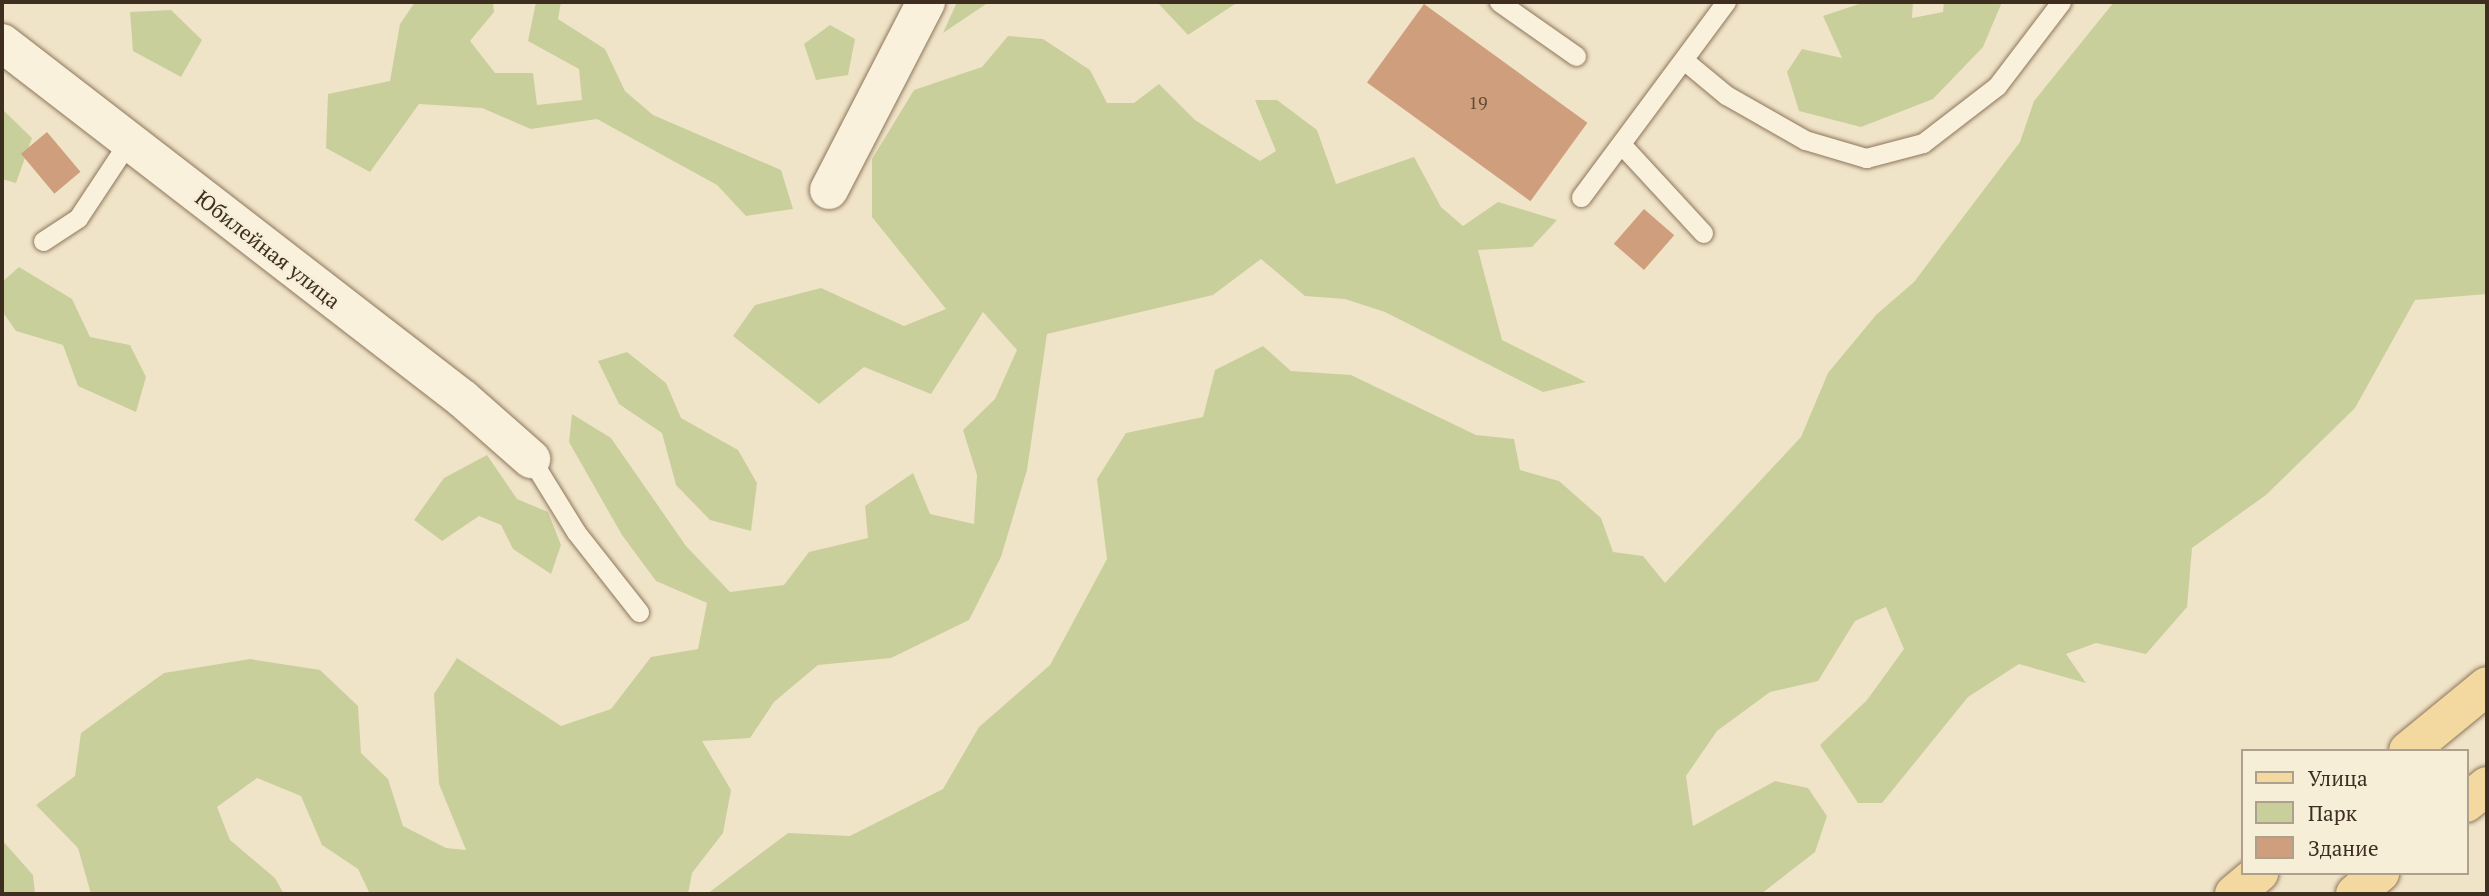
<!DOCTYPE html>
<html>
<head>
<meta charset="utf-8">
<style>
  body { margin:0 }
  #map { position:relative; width:2489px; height:896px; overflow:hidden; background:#f0e4c8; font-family:"PT Serif",serif }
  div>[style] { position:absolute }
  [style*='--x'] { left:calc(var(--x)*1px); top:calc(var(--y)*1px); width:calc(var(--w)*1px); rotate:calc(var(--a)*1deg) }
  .green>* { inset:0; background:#c9cf9b }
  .building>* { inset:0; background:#cf9f7d; transform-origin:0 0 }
  .roads { filter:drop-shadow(0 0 2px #8d765c) drop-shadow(0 0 2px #8d765c) }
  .service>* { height:19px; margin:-9.5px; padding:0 9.5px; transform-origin:9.5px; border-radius:9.5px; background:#faf1dc }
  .minor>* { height:38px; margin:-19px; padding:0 19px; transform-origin:19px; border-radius:19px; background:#faf1dc }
  .primary>* { height:38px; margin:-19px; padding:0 19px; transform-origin:19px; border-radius:19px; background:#f3d9a0 }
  span { translate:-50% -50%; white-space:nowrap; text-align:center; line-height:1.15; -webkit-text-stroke:5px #f7eed8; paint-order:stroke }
  .number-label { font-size:18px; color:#624a37 }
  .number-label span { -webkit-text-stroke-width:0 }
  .street-label { font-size:21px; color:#3d2e20 }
  .frame { position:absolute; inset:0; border:4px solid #3d2e20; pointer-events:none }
  .legend { position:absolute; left:2241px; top:749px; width:228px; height:126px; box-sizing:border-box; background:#f7eed8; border:2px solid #ada18e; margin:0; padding:9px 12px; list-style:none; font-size:21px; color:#3d2e20 }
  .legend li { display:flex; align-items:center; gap:14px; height:35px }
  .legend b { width:35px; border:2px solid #ada18e }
</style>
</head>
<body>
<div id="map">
  <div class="green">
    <div style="clip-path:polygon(415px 2px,493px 2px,494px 12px,470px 41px,495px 73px,533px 73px,537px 105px,582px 100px,579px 69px,528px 41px,536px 2px,561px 2px,558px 19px,605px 49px,625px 91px,653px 115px,781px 170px,793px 209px,746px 216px,717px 185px,597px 119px,531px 129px,482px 108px,419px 104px,370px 172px,326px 148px,328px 94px,390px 81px,400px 24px)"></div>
    <div style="clip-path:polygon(957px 2px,989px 2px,943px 33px)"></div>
    <div style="clip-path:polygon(1157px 2px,1238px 2px,1188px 35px)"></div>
    <div style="clip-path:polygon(1865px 2px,1913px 2px,1912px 18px,1943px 12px,1944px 2px,2002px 2px,1983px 47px,1933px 99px,1861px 127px,1799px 111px,1787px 72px,1802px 49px,1842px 58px,1823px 16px)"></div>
    <div style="clip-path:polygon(2114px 2px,2487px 2px,2487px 294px,2415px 300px,2355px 408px,2266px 495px,2192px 548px,2187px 607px,2146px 654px,2096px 643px,2066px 654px,2086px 683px,2019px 664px,1968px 697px,1882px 803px,1858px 803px,1820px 745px,1867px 700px,1904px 649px,1886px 607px,1855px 621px,1818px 681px,1770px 692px,1717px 731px,1686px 776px,1693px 826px,1775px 781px,1808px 788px,1827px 816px,1815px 852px,1761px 894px,707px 894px,788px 833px,850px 836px,943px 789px,979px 727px,1050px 665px,1107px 559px,1097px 479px,1126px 433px,1203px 417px,1215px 370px,1263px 346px,1291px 371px,1351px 375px,1476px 435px,1514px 439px,1520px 470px,1559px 481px,1601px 518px,1613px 552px,1643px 556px,1665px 583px,1801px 437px,1828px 373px,1876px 315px,1914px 282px,2020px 142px,2034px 101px)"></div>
    <div style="clip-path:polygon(171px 10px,202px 40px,181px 77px,133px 51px,130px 12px)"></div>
    <div style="clip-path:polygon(830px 25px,855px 39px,848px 75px,816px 80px,804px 44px)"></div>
    <div style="clip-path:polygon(1008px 36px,1043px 39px,1090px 70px,1107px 103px,1134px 103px,1159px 84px,1195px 120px,1260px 161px,1276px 151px,1255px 100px,1277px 100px,1317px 130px,1336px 184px,1414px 157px,1441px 207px,1463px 226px,1498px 202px,1557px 220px,1532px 247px,1478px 250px,1502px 340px,1586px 382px,1543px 392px,1385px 312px,1345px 299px,1305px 296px,1261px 259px,1213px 295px,1047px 334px,1027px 470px,1001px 557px,969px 620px,891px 658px,818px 665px,774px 702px,750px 738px,702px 741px,731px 790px,723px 833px,692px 873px,688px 894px,370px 894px,358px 869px,322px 845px,301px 796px,257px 778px,217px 807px,230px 840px,275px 878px,284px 894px,91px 894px,78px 848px,36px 805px,75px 776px,81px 733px,164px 673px,250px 659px,320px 670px,358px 706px,361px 753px,388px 779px,403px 826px,446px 848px,466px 850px,439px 784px,434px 694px,457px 658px,561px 726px,611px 709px,651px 657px,698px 649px,707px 603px,656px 581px,622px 535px,569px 442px,572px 414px,611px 438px,686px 546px,730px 592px,784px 585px,809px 552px,868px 538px,865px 506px,913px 473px,930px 514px,974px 524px,977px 475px,963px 430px,995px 399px,1017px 350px,983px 312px,931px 394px,864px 367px,819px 404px,733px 336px,755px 305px,821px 288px,904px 326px,946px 309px,872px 217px,872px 159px,914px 90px,982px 67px)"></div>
    <div style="clip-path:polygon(2px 109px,32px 138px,16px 183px,2px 179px)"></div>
    <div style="clip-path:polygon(19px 267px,72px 299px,90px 337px,130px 345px,146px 377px,136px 412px,78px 386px,63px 345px,16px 331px,2px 311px,2px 282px)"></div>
    <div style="clip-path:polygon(627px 352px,666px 383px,681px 418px,738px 450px,757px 483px,751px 531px,710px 520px,676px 485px,662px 433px,619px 404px,598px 361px)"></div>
    <div style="clip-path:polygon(487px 455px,517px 499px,548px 512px,561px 545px,551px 574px,513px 549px,501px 525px,479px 516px,442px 541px,414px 520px,444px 478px)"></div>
    <div style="clip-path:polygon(2px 840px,33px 875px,35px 894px,2px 894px)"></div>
  </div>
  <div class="building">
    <div style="left:1424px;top:4px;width:202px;height:97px;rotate:36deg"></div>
    <div style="left:47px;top:132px;width:52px;height:34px;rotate:50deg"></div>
    <div style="left:1644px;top:209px;width:40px;height:46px;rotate:41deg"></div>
  </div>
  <div class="roads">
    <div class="service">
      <div style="--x:1499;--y:2;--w:94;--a:35"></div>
      <div style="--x:1685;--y:61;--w:53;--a:39.7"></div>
      <div style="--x:1726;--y:95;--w:91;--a:29.7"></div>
      <div style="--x:1805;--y:140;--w:64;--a:16.4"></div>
      <div style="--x:1866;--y:158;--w:59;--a:-14.7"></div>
      <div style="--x:1923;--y:143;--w:93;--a:-37.6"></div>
      <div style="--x:1997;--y:86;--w:106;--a:-52.7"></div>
      <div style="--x:1621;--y:144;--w:121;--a:47.3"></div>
      <div style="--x:1581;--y:197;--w:243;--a:-53.4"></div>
      <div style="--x:43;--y:241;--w:42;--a:-33.3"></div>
      <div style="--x:78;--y:218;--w:92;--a:-56.5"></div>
      <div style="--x:531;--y:459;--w:86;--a:58.3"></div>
      <div style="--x:576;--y:532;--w:102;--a:51.8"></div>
    </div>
    <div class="minor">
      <div style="--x:2;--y:43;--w:582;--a:37.68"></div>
      <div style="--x:463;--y:399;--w:91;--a:41.4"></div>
      <div style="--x:829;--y:190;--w:212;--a:-62.7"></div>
    </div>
    <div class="primary">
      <div style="--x:2408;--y:751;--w:102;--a:-39.4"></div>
      <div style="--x:2466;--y:803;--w:27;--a:-39"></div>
      <div style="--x:2234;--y:894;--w:33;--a:-40"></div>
      <div style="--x:2355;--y:894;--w:33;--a:-40"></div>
    </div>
  </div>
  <div class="number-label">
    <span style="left:1478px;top:102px">19</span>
  </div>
  <div class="street-label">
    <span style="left:268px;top:249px;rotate:38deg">Юбилейная улица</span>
  </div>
  <div class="frame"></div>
  <ul class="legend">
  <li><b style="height:9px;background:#f3d9a0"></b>Улица</li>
  <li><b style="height:19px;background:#c9cf9b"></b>Парк</li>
  <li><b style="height:19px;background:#cf9f7d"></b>Здание</li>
  </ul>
</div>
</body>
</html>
